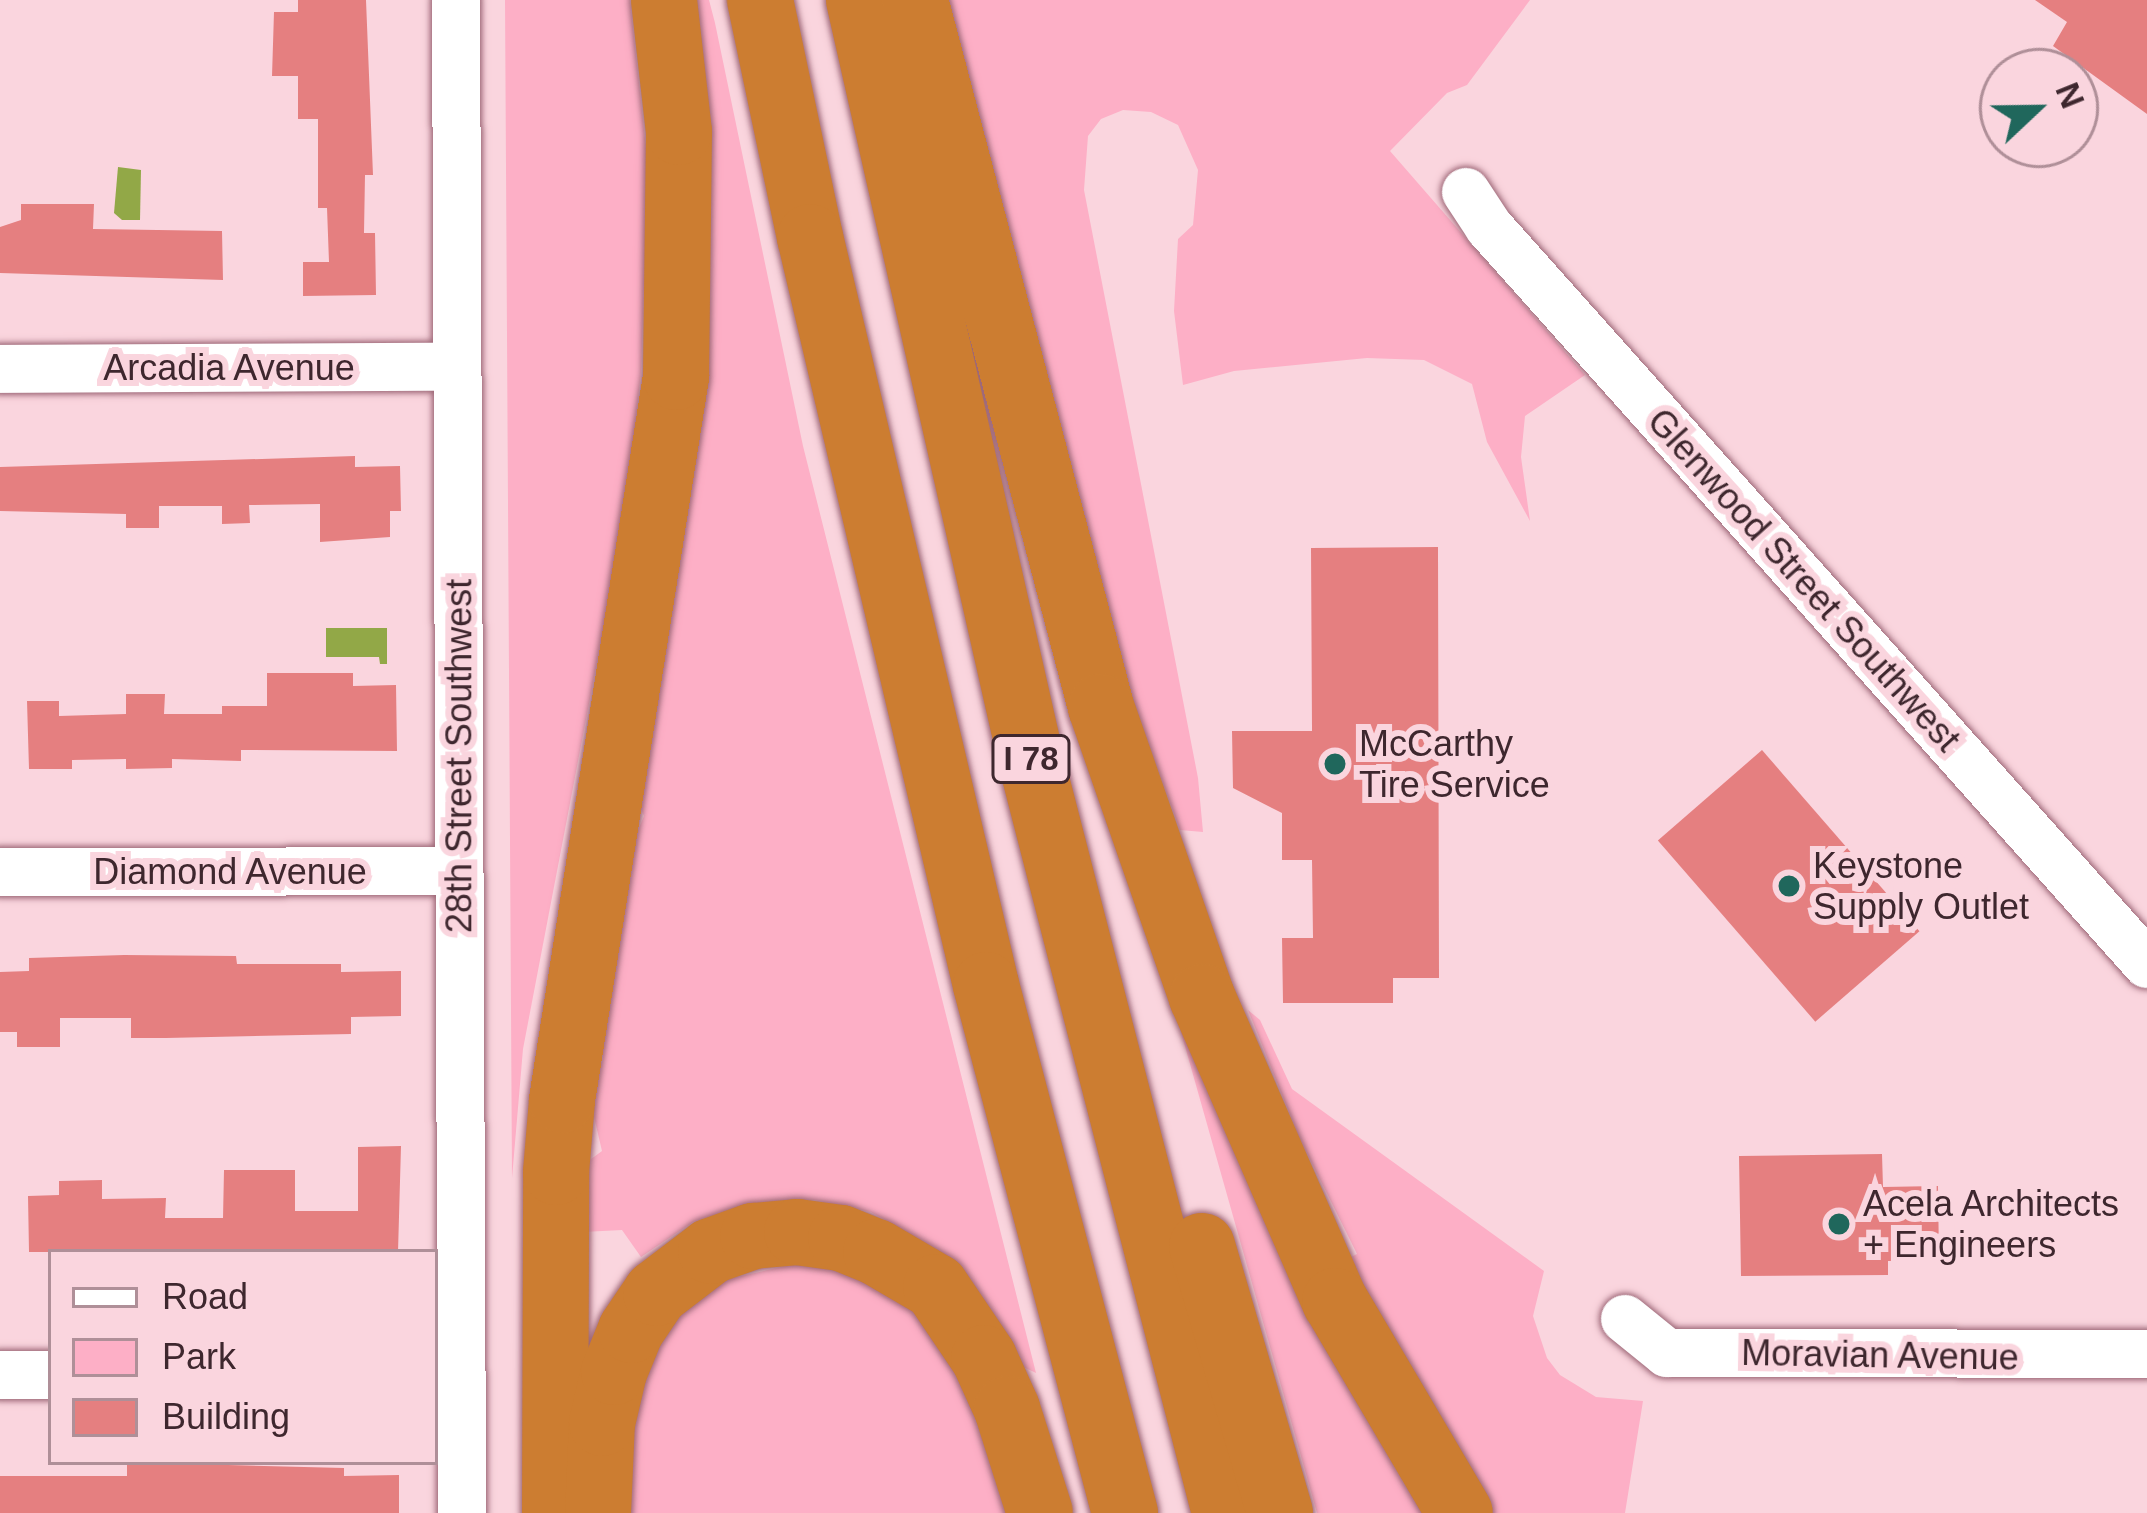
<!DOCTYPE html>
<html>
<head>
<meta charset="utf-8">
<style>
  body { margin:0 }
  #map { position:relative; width:2147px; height:1513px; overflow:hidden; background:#fad5de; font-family:Helvetica,sans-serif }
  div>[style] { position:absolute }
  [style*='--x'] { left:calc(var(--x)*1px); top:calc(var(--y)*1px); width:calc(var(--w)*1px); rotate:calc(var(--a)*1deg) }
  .green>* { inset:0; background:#fdafc6 }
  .water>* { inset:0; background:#92a847 }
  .building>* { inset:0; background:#e57f80; transform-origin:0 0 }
  .roads { filter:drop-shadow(0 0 3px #9d6777) drop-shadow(0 0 3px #9d6777) }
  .minor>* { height:48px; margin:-24px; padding:0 24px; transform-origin:24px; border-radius:24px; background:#fff }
  .highway>* { height:66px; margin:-33px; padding:0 33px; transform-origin:33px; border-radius:33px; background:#cc7d31 }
  .dots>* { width:33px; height:33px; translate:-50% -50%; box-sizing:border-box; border:6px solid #fad5de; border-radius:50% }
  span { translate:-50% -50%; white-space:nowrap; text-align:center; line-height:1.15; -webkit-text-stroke:12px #fad5de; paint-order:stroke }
  .shield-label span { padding:3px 9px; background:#fad5de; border:3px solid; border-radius:9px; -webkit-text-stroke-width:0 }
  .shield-label { font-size:33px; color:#3e272e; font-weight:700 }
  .street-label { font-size:36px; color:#3e272e }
  .poi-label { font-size:36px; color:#3e272e }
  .left { translate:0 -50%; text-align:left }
  .legend { position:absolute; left:48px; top:1249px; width:390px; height:216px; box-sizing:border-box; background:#fad5de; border:3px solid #af8f98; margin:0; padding:15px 21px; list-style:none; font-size:36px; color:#3e272e }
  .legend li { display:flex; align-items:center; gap:24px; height:60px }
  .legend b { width:60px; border:3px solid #af8f98 }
  .north { position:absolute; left:1979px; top:48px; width:120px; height:120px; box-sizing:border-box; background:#fad5de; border:3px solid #af8f98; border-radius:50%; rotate:68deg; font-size:33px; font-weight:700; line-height:48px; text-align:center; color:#3e272e }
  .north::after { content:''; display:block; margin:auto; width:42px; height:54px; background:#20675c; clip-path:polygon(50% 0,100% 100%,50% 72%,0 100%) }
</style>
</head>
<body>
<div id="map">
  <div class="green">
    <div style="clip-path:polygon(505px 0,630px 0,648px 167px,641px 371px,627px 505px,523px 1049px,512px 1178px)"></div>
    <div style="clip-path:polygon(689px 0,709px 0,715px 23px,803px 446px,1036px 1373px,1011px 1361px,918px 1239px,871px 1212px,815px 1200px,741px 1206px,693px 1222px,641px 1257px,622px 1230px,583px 1232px,587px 1162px,602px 1151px,591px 1104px,593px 1080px,603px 1059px,601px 1013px,625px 862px,644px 816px,637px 800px)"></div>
    <div style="clip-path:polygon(947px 0,1530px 0,1467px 85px,1447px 93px,1390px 151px,1585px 375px,1525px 416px,1521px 457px,1530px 521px,1487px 442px,1472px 384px,1424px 360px,1367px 358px,1234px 371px,1183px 385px,1174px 311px,1178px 239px,1193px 225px,1198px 170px,1178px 125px,1151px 112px,1123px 110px,1101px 119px,1088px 136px,1084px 190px,1198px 778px,1203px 832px,1180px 830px,1124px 678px)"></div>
    <div style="clip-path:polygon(1248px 1010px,1260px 1020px,1292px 1089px,1544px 1271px,1533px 1316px,1547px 1358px,1560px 1375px,1596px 1397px,1643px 1401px,1625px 1513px,1493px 1513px,1467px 1480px,1412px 1397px,1351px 1257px,1357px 1254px,1299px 1137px)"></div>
    <div style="clip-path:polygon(1177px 1018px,1344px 1379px,1404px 1484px,1427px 1513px,1317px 1513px)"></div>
    <div style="clip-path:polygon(804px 1262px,850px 1268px,915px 1304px,957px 1370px,1010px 1513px,630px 1513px,635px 1394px,679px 1307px,723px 1280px)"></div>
  </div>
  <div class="water">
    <div style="clip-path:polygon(118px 167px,141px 170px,140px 220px,122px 220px,114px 213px)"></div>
    <div style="clip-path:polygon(326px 628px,387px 628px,387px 664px,380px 664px,379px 657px,326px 657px)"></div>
  </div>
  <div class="building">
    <div style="clip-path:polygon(298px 0,366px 0,373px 175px,365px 175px,364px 233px,375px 233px,376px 295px,303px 296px,303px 262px,329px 262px,327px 208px,318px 208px,318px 119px,298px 119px,298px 76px,272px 76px,274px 12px,298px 12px)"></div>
    <div style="clip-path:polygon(2035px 0,2147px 0,2147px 114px,2053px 46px,2067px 22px)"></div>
    <div style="clip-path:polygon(21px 204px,94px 204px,93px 229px,222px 231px,223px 280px,0 273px,0 227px,21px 220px)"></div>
    <div style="clip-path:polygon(355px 456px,355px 467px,400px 466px,401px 511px,390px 511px,390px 537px,320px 542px,320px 504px,249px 505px,250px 523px,222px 524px,222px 506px,159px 506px,159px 528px,126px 528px,126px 514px,0 511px,0 467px)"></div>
    <div style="clip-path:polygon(1438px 547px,1439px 978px,1393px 978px,1393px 1003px,1283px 1003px,1282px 938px,1313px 938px,1312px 860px,1282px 860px,1282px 813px,1233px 788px,1232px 731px,1312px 731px,1311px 548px)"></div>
    <div style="clip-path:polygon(267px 673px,353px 673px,353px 686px,396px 685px,397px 751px,241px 750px,241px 761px,172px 759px,172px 768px,126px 769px,126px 759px,72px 760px,72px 769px,29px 769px,27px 701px,59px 701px,59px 716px,126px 714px,126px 694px,165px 694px,164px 714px,222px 714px,222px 706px,267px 706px)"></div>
    <div style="left:1762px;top:750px;width:240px;height:138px;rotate:49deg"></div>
    <div style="clip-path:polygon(124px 955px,236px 956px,237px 964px,341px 964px,341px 972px,401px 971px,401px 1016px,351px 1017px,351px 1034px,166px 1038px,131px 1038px,131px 1018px,60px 1018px,60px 1047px,17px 1047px,17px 1032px,0 1032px,0 972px,29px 971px,29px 958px)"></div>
    <div style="clip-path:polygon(401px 1146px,398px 1252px,29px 1252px,28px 1196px,59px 1195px,59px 1181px,102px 1180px,102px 1199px,166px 1198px,165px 1218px,223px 1218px,224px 1170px,295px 1170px,295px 1211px,358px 1211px,358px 1147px)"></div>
    <div style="clip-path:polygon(1882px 1154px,1883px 1187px,1938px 1186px,1939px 1261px,1888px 1261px,1888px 1275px,1741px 1276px,1739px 1156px)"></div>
    <div style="clip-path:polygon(154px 1463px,344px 1468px,344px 1476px,399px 1475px,399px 1513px,0 1513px,0 1476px,127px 1476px,127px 1464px)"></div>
  </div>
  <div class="roads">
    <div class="minor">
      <div style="--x:456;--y:0;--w:1513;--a:89.77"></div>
      <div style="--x:1466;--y:192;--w:42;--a:56.7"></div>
      <div style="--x:1489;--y:227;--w:988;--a:48.24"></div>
      <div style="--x:0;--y:369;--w:457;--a:-0.3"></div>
      <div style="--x:0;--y:872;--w:459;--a:-0.1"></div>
      <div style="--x:1625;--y:1319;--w:54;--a:39"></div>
      <div style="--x:1667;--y:1353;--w:480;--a:0.1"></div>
      <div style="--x:0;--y:1375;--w:51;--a:0"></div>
    </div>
    <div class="highway">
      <div style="--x:760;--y:0;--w:242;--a:78.1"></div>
      <div style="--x:810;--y:237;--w:768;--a:76.76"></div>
      <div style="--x:986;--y:985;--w:546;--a:75.25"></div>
      <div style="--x:859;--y:0;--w:783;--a:77.24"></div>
      <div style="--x:1032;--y:764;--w:773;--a:75.55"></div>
      <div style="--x:915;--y:0;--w:731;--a:75.26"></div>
      <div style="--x:1101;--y:707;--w:307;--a:70.8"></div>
      <div style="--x:1202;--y:997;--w:332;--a:66.4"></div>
      <div style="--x:1335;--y:1301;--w:246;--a:59.5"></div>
      <div style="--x:1202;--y:1246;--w:278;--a:73.7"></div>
      <div style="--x:555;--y:1513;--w:341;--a:-89.8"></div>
      <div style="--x:556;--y:1172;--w:72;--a:-85.2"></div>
      <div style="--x:562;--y:1100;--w:732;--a:-81.04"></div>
      <div style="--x:676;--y:377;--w:245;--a:-89.3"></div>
      <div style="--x:679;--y:132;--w:133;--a:-96.5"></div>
      <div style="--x:598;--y:1513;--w:90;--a:-87.5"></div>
      <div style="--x:602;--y:1423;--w:52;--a:-76.8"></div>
      <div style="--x:614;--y:1372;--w:45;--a:-68"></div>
      <div style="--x:631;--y:1330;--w:45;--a:-56"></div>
      <div style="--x:656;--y:1293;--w:69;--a:-37.4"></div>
      <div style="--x:711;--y:1251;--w:45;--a:-19.7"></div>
      <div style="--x:753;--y:1236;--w:44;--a:-5.2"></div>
      <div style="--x:797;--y:1232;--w:44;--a:7.8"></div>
      <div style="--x:841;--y:1238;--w:38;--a:22"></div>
      <div style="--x:876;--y:1252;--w:69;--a:30.3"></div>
      <div style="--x:936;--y:1287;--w:86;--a:55.9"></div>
      <div style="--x:984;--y:1358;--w:56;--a:65.7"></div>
      <div style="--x:1007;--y:1409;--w:109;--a:72.4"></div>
    </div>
  </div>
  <div class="dots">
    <div style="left:1335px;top:764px;background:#20675c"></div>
    <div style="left:1789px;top:886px;background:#20675c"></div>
    <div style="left:1839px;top:1224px;background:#20675c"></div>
  </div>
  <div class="shield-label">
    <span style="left:1031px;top:759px">I 78</span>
  </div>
  <div class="street-label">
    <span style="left:229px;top:368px">Arcadia Avenue</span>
    <span style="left:1804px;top:580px;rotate:48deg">Glenwood Street Southwest</span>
    <span style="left:459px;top:756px;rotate:-90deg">28th Street Southwest</span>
    <span style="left:230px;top:872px">Diamond Avenue</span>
    <span style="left:1880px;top:1355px;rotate:1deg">Moravian Avenue</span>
  </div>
  <div class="poi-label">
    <span class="left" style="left:1359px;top:764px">McCarthy<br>Tire Service</span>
    <span class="left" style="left:1813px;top:886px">Keystone<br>Supply Outlet</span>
    <span class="left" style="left:1863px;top:1224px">Acela Architects<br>+ Engineers</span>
  </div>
  <ul class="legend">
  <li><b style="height:15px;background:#fff"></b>Road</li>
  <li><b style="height:33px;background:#fdafc6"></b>Park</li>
  <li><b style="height:33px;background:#e57f80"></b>Building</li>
  </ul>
  <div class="north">N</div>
</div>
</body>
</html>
